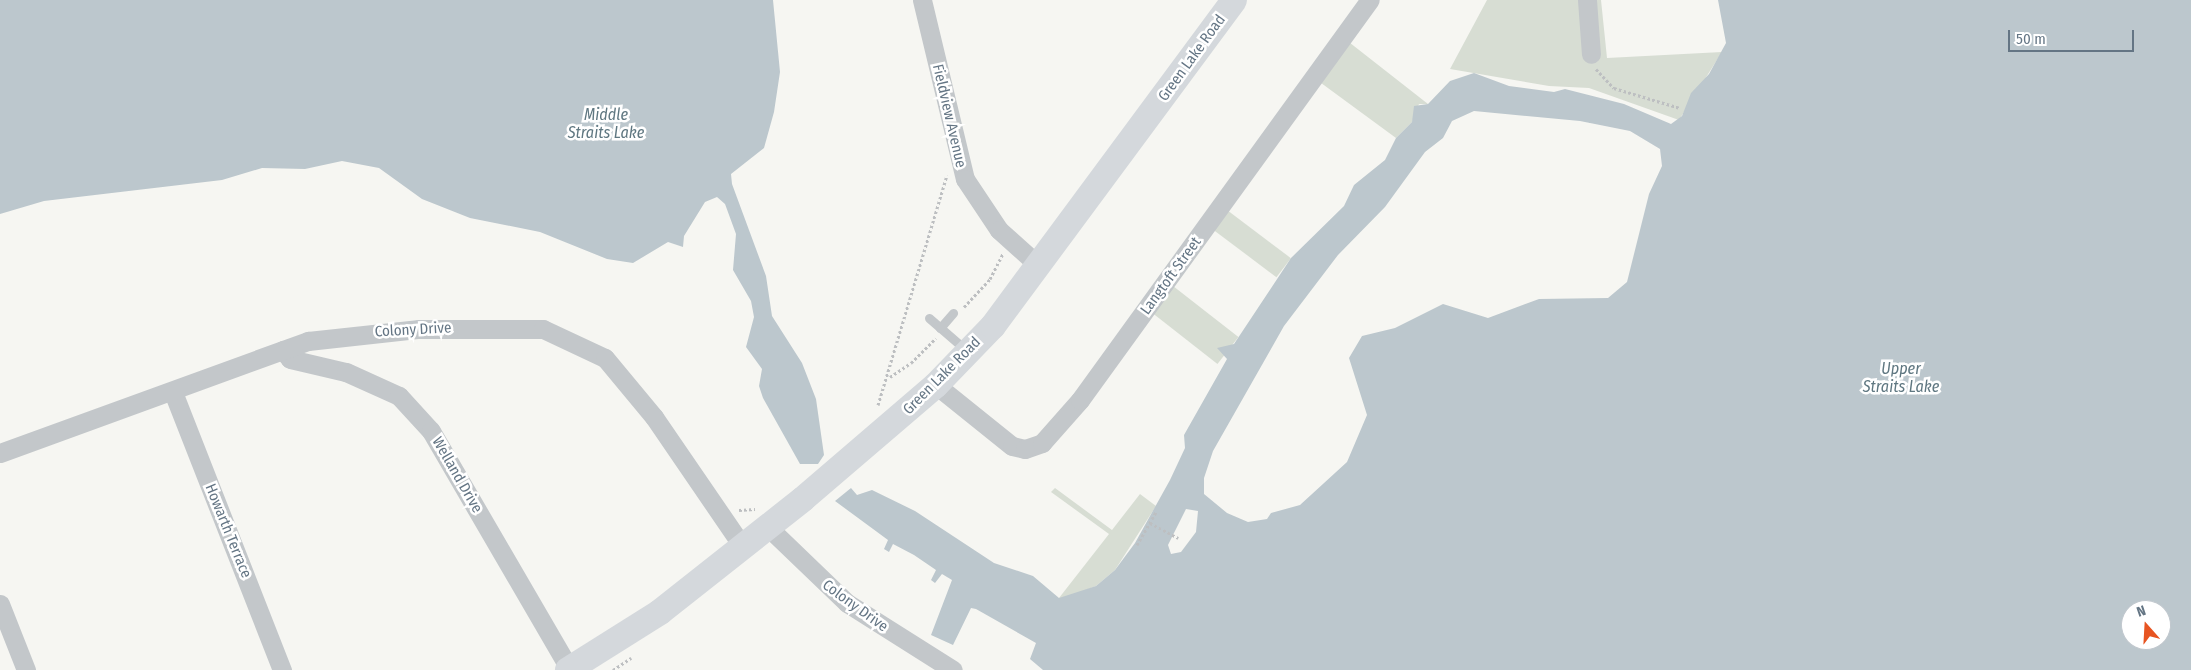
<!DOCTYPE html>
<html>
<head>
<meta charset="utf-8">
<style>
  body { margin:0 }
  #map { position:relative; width:2191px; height:670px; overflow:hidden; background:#f6f6f2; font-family:"Fira Sans Condensed",sans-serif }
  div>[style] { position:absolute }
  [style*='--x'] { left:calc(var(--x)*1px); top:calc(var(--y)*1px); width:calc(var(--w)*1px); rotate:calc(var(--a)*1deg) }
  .green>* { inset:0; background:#d7ddd3; transform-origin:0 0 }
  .water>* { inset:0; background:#bcc7cd }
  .path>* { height:3px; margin-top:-1.5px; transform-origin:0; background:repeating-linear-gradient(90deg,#bdbfc1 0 2.5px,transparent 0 5px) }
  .lane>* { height:9px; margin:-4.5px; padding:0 4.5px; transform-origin:4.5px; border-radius:4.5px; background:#c3c7ca }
  .street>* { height:19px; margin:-9.5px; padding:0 9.5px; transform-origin:9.5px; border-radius:9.5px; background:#c3c7ca }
  .secondary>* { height:26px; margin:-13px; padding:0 13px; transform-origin:13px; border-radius:13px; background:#d4d8dc }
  span { translate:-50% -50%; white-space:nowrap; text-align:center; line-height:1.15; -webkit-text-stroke:5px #fff; paint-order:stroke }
  .street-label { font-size:15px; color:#647584 }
  .water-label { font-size:16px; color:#5f7781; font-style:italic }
  .north { position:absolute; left:2121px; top:600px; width:50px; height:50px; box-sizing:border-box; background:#fff; border:1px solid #c1c8ce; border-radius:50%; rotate:341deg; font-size:14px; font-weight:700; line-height:20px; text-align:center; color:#647584 }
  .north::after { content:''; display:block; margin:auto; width:18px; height:22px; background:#e75421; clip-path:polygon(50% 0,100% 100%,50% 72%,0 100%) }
  .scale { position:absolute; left:2008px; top:30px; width:126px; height:22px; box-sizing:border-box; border:2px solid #647584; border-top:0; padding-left:6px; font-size:15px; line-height:18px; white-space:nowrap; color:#647584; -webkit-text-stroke:4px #fff; paint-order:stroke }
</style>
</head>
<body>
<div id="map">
  <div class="green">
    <div style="clip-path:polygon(1487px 0,1601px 0,1607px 58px,1722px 52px,1679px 120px,1589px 88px,1549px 86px,1450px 69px)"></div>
    <div style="clip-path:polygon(1345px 39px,1428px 104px,1419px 104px,1412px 122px,1396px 138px,1317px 80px)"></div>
    <div style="left:1227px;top:210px;width:80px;height:24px;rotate:37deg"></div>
    <div style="left:1173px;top:286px;width:83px;height:34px;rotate:38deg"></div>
    <div style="clip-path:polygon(1055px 488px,1112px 530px,1140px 494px,1156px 506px,1115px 570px,1096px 586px,1063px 599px,1059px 598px,1109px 534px,1051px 492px)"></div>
  </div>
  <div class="water">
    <div style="clip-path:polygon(0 0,773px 0,780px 72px,774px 112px,764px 148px,731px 174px,732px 184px,766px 276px,772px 316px,802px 363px,816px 399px,824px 455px,818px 464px,800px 464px,763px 398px,759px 386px,762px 369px,746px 347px,754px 317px,751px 301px,733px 270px,736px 234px,725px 204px,717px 197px,705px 202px,684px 236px,683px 247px,668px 242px,633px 263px,607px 259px,540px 232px,470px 218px,422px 199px,379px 168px,342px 161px,305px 169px,262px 168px,222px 180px,44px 201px,0 214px)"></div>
    <div style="clip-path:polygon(evenodd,1718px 0,2191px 0,2191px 670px,1043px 670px,1030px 659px,1036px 643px,976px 609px,971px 608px,953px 645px,931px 635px,952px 580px,942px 574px,935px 583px,931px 580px,936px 570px,914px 555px,893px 544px,889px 552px,884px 549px,888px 540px,835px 501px,851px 488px,857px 495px,872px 490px,915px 511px,994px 563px,1033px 576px,1059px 598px,1096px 586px,1115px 570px,1135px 543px,1170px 480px,1185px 448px,1184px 435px,1227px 359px,1217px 348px,1234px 344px,1291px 258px,1344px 206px,1354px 185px,1385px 160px,1396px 138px,1412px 122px,1414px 106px,1428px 104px,1450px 81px,1474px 73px,1509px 86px,1554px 92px,1565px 89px,1624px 104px,1671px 124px,1682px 116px,1691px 93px,1709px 74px,1726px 43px,1718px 0,1474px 111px,1580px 121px,1630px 131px,1660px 149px,1662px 166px,1649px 194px,1627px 282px,1608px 298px,1539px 299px,1488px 318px,1443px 304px,1395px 328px,1362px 336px,1349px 358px,1367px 415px,1347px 462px,1300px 505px,1271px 513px,1267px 519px,1248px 522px,1227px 513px,1204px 494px,1204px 478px,1213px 451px,1284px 326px,1338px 255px,1385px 207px,1425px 152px,1443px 138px,1452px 121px,1474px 111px,1718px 0,1186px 509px,1198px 511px,1196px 532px,1181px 552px,1171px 554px,1168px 545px,1186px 509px,1718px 0,2131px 610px,2161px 610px,2161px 640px,2131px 640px,2131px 610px)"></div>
  </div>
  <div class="path">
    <div style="--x:1596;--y:69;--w:26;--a:47"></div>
    <div style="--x:1614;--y:88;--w:69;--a:16.9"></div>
    <div style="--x:964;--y:307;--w:38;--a:-47"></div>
    <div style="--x:990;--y:279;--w:28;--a:-63"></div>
    <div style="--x:890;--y:377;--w:25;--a:-34"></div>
    <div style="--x:911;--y:363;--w:35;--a:-45"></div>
    <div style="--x:878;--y:405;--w:240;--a:-73.3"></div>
    <div style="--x:739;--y:510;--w:16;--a:-4"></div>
    <div style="--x:1150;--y:523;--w:32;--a:28"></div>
    <div style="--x:1137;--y:545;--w:38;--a:-60"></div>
    <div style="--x:613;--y:670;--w:22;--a:-34"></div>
  </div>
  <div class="lane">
    <div style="--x:929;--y:318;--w:49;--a:40.9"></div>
    <div style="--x:940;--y:328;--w:20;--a:-49"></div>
  </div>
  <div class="street">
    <div style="--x:922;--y:0;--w:184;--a:76.5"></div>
    <div style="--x:965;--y:179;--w:61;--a:56.3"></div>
    <div style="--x:999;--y:230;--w:52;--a:41.9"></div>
    <div style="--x:1587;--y:0;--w:54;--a:85.8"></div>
    <div style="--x:283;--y:350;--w:11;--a:52"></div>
    <div style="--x:290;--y:359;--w:57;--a:13.1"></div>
    <div style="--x:346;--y:372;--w:58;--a:24.4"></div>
    <div style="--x:399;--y:396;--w:47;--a:47.6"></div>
    <div style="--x:431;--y:431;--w:276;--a:59.8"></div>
    <div style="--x:936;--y:385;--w:97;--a:38.8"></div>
    <div style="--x:1012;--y:446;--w:13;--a:13"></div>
    <div style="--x:1025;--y:449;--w:18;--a:-19"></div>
    <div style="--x:1042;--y:443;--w:57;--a:-48.5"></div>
    <div style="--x:1080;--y:400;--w:494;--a:-54.1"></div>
    <div style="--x:173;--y:392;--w:299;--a:68.6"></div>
    <div style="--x:0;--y:453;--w:328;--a:-20"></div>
    <div style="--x:308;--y:341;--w:112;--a:-6.2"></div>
    <div style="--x:419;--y:329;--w:124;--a:0"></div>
    <div style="--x:543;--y:329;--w:68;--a:25.1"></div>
    <div style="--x:605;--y:358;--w:77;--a:50.3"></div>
    <div style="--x:654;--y:417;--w:158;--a:55.6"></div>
    <div style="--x:768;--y:527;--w:110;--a:43.9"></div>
    <div style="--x:847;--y:603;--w:125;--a:32.3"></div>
    <div style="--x:0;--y:604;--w:71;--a:68.5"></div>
  </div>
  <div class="secondary">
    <div style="--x:568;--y:670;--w:109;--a:-32.2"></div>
    <div style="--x:660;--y:612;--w:182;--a:-38.3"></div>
    <div style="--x:803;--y:499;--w:175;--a:-40.6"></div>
    <div style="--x:936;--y:385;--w:82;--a:-46"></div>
    <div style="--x:993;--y:326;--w:405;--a:-53.5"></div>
  </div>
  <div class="street-label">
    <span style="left:1192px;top:58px;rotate:-54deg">Green Lake Road</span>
    <span style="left:949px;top:116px;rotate:77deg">Fieldview Avenue</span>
    <span style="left:1171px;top:276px;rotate:-54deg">Langtoft Street</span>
    <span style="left:413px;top:330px;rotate:-3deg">Colony Drive</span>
    <span style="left:942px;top:376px;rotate:-45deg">Green Lake Road</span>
    <span style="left:457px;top:475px;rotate:60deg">Welland Drive</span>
    <span style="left:228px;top:531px;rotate:68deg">Howarth Terrace</span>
    <span style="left:855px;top:606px;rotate:36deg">Colony Drive</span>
  </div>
  <div class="water-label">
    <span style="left:606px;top:124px">Middle<br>Straits Lake</span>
    <span style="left:1901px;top:378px">Upper<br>Straits Lake</span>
  </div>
  <div class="north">N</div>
  <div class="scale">50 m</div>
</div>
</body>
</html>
